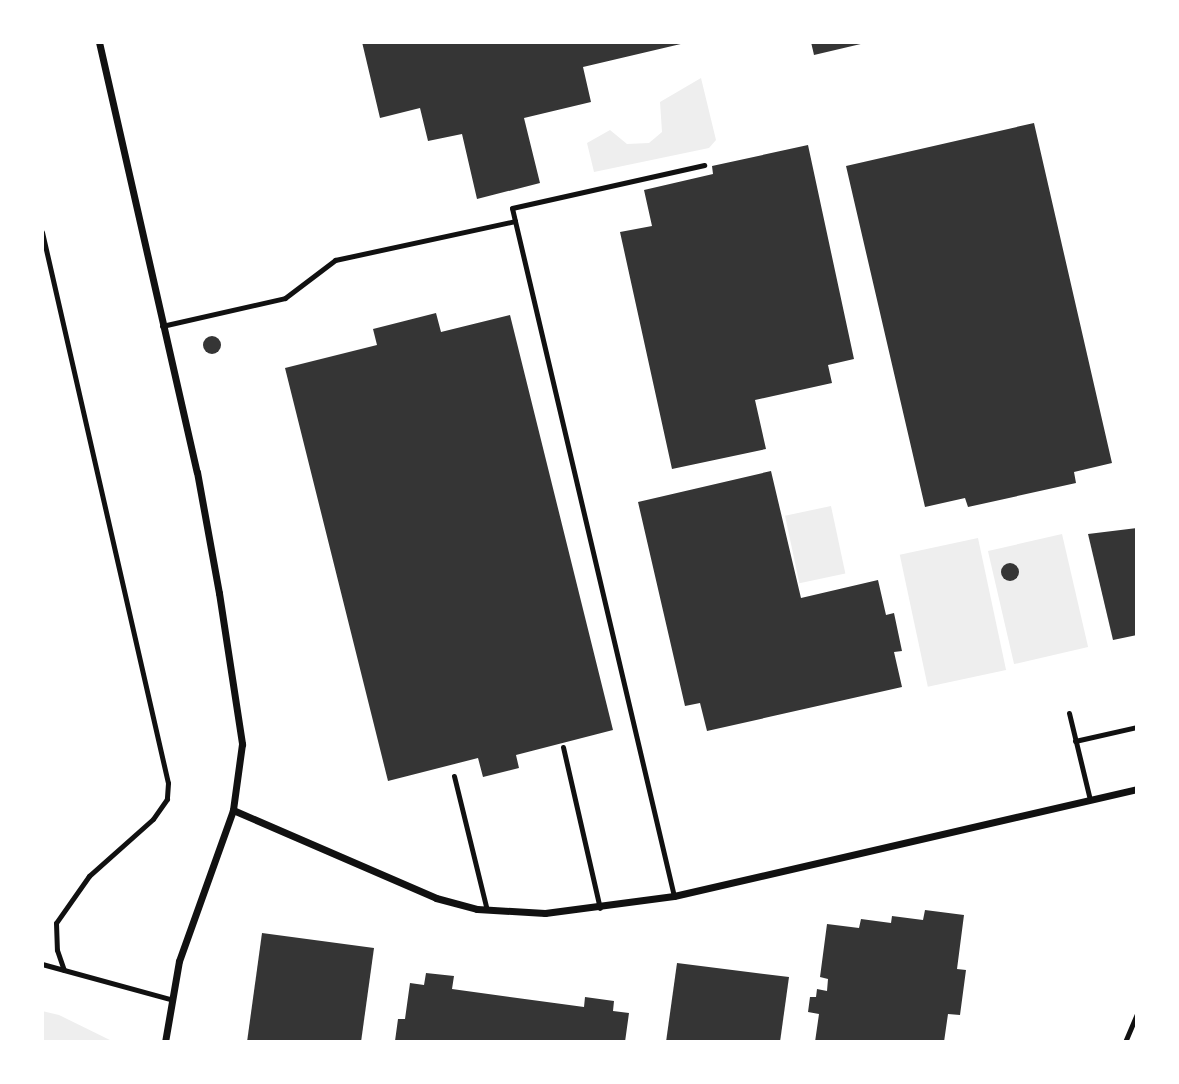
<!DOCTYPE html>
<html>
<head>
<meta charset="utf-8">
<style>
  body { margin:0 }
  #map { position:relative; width:1179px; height:1084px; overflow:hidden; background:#fff; font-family:"Asap Condensed",sans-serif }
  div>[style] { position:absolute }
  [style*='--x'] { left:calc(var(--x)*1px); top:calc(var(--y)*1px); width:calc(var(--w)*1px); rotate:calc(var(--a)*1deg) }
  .green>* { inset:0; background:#eee; transform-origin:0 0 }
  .building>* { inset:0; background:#353535 }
  .round { border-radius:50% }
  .service>* { height:5px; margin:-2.5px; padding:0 2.5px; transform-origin:2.5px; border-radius:2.5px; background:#111 }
  .minor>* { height:7px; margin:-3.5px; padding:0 3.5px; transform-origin:3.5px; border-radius:3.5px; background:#111 }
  span { translate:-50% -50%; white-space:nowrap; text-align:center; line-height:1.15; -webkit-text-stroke:5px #fff; paint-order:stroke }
  .frame { position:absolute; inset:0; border:44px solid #fff; pointer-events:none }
</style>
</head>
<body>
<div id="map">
  <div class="green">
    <div style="clip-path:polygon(701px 78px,716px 140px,709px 148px,594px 172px,587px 143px,610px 130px,627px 144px,649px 143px,662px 132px,660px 102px)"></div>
    <div style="left:831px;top:506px;width:69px;height:47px;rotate:78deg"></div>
    <div style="left:1062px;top:534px;width:116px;height:76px;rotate:77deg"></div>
    <div style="left:978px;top:538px;width:135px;height:80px;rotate:78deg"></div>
    <div style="clip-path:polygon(42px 1011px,59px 1015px,114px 1042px,42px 1042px)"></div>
  </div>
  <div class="building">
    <div style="clip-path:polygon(362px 42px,685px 42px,685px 43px,583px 67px,591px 102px,524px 118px,540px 183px,477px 199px,462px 134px,428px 141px,420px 108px,380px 118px)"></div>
    <div style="clip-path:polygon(811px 42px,865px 42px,865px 43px,814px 55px)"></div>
    <div style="clip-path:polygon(1034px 123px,1112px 463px,1074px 472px,1076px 483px,968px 507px,965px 498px,925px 507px,846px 166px)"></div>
    <div style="clip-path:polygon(808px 145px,854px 359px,828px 365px,832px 383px,755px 400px,766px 449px,672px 469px,620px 232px,652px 226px,644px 190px,713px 174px,712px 166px)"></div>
    <div style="clip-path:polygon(436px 313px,441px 332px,510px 315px,613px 730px,516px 755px,519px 768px,483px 777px,478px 758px,388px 781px,285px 368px,377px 345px,373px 329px)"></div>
    <div class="round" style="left:203px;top:336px;width:18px;height:18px"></div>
    <div style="clip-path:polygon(771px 471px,801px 598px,878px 580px,886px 615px,894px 613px,902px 651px,894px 652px,902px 687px,707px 731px,700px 703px,685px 706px,638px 502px)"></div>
    <div style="clip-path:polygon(1137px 528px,1137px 635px,1113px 640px,1088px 534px)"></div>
    <div class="round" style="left:1001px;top:563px;width:18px;height:18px"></div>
    <div style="clip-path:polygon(925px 910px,964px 915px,957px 969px,966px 970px,960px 1015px,948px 1014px,944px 1042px,815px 1042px,819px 1014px,808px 1012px,810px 997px,816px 997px,817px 989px,827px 991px,828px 979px,820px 977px,827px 924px,859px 928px,861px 919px,891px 923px,892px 916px,923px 920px)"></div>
    <div style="clip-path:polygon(262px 933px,374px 948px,361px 1042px,247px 1042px)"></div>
    <div style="clip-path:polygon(677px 963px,789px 977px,780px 1042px,666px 1042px)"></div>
    <div style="clip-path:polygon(426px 973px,454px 976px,452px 989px,584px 1007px,585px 997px,614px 1001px,613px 1011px,629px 1013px,625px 1042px,395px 1041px,398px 1019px,405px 1019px,410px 983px,424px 985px)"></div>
  </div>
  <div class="service">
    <div style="--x:515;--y:221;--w:13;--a:-103"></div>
    <div style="--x:512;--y:208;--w:197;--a:-12.6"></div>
    <div style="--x:42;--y:232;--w:565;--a:77.12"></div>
    <div style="--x:168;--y:783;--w:16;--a:94"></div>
    <div style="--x:167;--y:799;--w:24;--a:125"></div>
    <div style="--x:153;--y:819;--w:86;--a:138.3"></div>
    <div style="--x:89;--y:876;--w:57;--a:125.1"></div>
    <div style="--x:56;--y:923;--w:27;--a:88"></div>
    <div style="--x:57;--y:950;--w:21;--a:71"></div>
    <div style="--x:162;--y:326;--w:126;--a:-12.8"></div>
    <div style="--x:285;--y:298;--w:63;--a:-37.2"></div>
    <div style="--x:335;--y:260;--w:184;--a:-12.2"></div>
    <div style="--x:515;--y:221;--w:693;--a:76.75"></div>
    <div style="--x:1069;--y:713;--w:89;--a:76.4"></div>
    <div style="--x:1075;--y:741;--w:64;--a:-12.7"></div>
    <div style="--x:563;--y:747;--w:165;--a:77.1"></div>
    <div style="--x:454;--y:776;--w:138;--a:76.2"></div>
    <div style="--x:42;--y:964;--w:133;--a:15.3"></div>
    <div style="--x:1125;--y:1042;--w:30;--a:-67"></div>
  </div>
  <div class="minor">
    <div style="--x:99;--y:42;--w:441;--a:77.2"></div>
    <div style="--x:197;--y:472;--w:123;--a:79.7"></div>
    <div style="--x:219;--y:593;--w:153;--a:81.3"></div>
    <div style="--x:242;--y:744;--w:67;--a:97.8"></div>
    <div style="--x:233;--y:810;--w:221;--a:23.4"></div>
    <div style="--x:436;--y:898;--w:42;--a:15"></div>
    <div style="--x:477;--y:909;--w:68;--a:3.4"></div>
    <div style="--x:545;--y:913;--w:130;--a:-7.5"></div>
    <div style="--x:674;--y:896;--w:475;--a:-13"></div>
    <div style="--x:165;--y:1042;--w:82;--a:-80.2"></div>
    <div style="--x:179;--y:961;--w:160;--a:-70.3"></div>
  </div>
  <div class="frame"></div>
</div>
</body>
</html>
